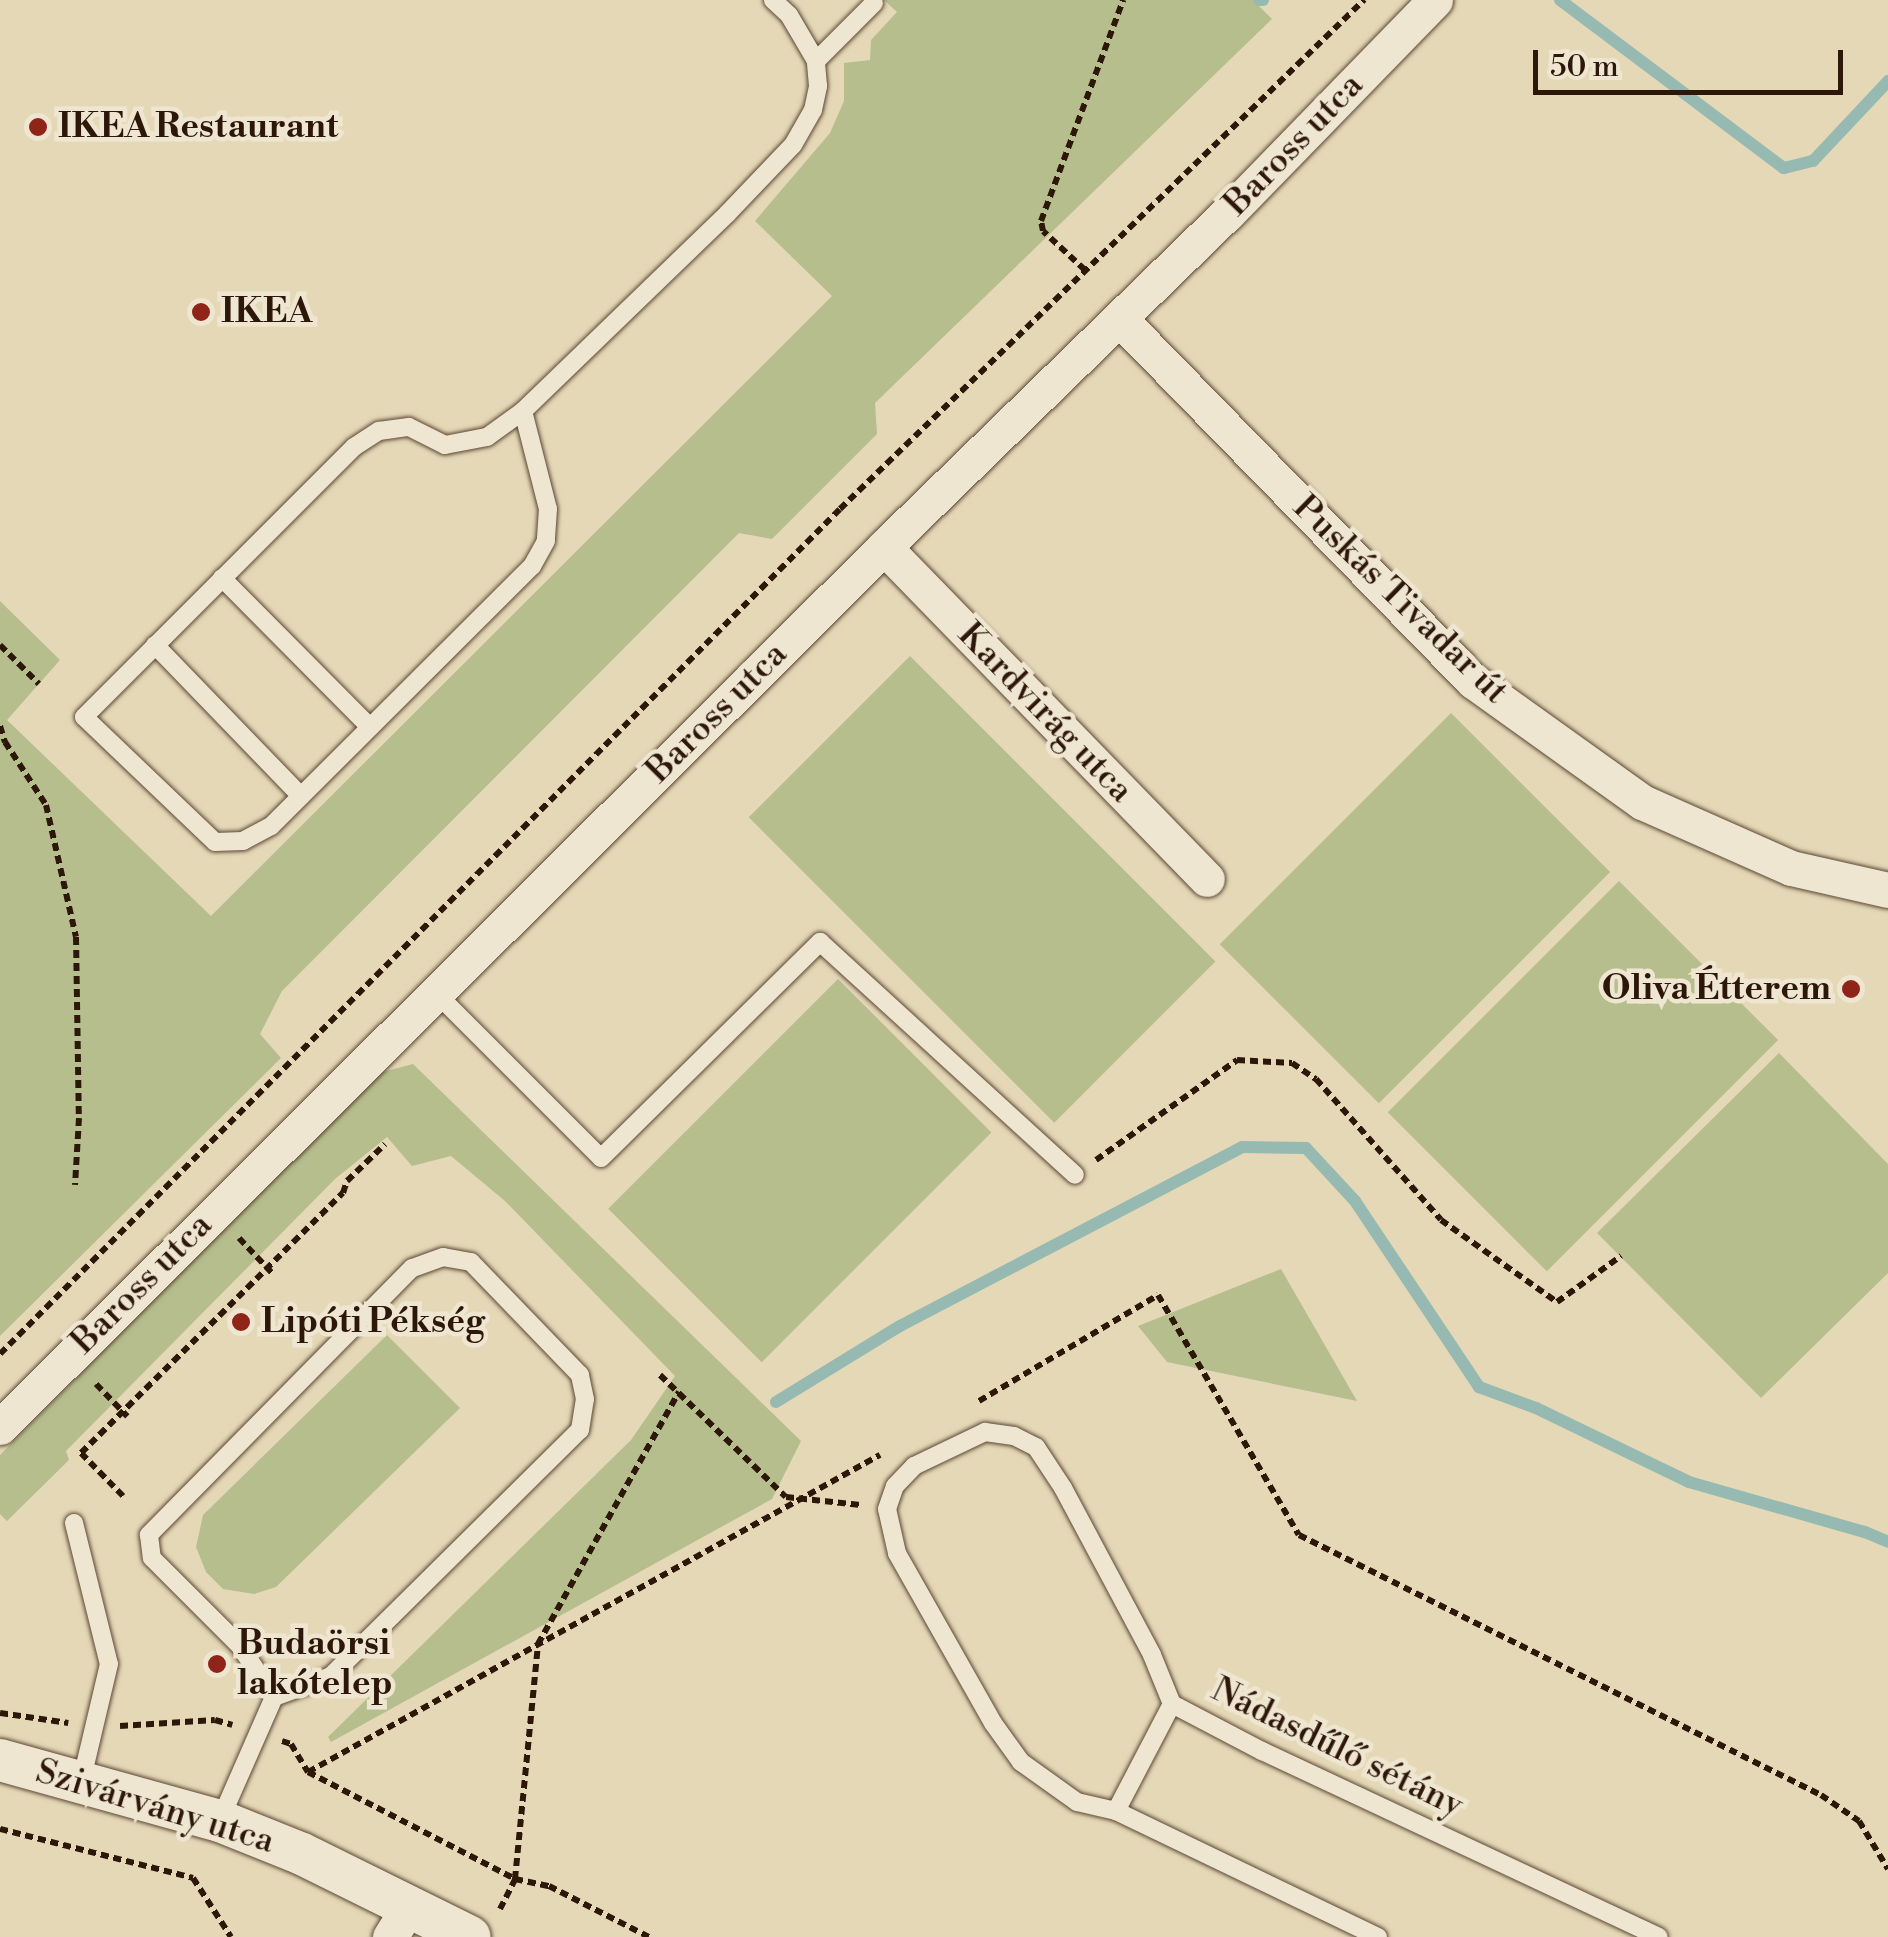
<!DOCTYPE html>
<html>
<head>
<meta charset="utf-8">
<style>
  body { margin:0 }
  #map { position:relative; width:1888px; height:1937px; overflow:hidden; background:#e5d8b7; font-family:"Libre Bodoni",serif }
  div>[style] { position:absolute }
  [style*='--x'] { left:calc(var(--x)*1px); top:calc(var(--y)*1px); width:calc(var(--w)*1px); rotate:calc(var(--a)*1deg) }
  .green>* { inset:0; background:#b6be8e; transform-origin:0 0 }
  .stream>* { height:12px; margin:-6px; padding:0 6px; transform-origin:6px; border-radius:6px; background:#96b9b2 }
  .path>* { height:6px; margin-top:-3px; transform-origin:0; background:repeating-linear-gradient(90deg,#2d1709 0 8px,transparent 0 13px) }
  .roads { filter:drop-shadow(0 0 2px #5b4734) drop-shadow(0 0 2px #5b4734) }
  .service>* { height:18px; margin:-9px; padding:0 9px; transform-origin:9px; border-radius:9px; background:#eee6d0 }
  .minor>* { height:35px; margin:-17.5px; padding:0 17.5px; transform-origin:17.5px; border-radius:17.5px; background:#eee6d0 }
  .tertiary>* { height:42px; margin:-21px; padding:0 21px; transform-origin:21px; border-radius:21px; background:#eee6d0 }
  .dots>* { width:28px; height:28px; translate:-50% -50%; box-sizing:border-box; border:5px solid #eee6d0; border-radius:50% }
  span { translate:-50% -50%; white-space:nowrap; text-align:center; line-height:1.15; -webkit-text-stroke:9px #eee6d0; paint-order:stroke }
  .poi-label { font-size:35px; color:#2d1709; font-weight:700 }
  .left { translate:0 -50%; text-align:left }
  .right { translate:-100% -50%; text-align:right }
  .street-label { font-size:35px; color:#2d1709 }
  .scale { position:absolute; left:1533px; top:50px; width:310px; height:45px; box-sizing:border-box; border:5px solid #2d1709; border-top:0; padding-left:12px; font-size:30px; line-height:35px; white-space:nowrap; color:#2d1709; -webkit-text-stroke:8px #eee6d0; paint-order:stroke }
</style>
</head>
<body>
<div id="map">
  <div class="green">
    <div style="clip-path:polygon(884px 0,1253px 0,1272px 19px,875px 403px,877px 434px,772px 539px,739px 533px,282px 991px,260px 1034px,281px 1058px,0 1336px,0 601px,60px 660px,7px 720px,211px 916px,832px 296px,755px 221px,830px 133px,844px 101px,844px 63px,870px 60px,871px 40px,897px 12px)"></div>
    <div style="left:910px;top:656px;width:432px;height:228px;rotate:45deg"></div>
    <div style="left:1451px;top:713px;width:225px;height:327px;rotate:45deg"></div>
    <div style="left:1619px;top:881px;width:225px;height:327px;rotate:45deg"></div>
    <div style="left:838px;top:979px;width:217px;height:325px;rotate:45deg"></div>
    <div style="clip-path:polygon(1779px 1053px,1888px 1164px,1888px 1273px,1761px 1398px,1597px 1233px)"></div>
    <div style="clip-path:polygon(413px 1064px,801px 1441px,772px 1499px,331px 1742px,328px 1737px,631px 1440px,675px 1376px,505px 1201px,451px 1156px,412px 1166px,387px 1137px,335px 1179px,66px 1451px,69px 1460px,7px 1521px,0 1514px,0 1455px,379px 1073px)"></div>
    <div style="clip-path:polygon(1281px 1269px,1357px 1401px,1167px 1362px,1138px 1326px)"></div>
    <div style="clip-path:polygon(387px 1335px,460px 1408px,276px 1587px,254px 1594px,223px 1589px,206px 1572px,196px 1547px,203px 1515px)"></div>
  </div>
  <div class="stream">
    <div style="--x:1259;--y:0;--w:4;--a:0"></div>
    <div style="--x:1560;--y:0;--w:280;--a:36.9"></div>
    <div style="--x:1784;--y:168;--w:30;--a:-14"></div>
    <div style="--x:1813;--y:161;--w:110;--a:-46.8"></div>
    <div style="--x:776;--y:1402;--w:145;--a:-31.5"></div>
    <div style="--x:900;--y:1326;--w:386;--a:-27.6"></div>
    <div style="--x:1242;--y:1147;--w:64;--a:0.9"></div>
    <div style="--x:1306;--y:1148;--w:72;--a:47.2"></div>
    <div style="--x:1355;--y:1201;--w:224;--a:56.3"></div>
    <div style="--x:1479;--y:1387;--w:61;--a:20.2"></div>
    <div style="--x:1536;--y:1408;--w:170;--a:25.8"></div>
    <div style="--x:1689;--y:1482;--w:183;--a:15.9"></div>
    <div style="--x:1865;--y:1532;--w:25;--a:23"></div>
  </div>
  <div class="path">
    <div style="--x:1085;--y:270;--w:57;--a:-137.1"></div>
    <div style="--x:1043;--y:231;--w:10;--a:-101"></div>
    <div style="--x:1041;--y:221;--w:236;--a:-69.6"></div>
    <div style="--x:0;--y:645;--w:55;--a:45"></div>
    <div style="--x:0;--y:726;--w:17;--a:73"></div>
    <div style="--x:5;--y:742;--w:75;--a:56.9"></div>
    <div style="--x:46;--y:805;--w:135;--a:77.2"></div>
    <div style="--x:76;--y:937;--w:181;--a:89.1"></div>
    <div style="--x:79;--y:1118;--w:67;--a:93.4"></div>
    <div style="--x:1096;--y:1160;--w:173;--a:-35.3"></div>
    <div style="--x:1237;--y:1060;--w:55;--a:3.1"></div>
    <div style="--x:1292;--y:1063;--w:29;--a:34"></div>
    <div style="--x:1316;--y:1079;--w:188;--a:48.4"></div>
    <div style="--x:1441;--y:1220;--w:142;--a:35.3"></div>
    <div style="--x:1557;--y:1302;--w:79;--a:-35.7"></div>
    <div style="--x:239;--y:1238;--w:48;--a:46.7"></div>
    <div style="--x:0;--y:1354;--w:1191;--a:-45.17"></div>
    <div style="--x:840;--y:509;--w:731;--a:-44.17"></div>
    <div style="--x:660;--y:1375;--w:175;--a:44.1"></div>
    <div style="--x:786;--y:1497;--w:75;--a:6.1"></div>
    <div style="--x:96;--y:1384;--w:45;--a:45.9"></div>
    <div style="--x:979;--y:1401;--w:208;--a:-30.6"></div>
    <div style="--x:1158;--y:1295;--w:278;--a:59.6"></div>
    <div style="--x:1299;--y:1535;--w:583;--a:26.48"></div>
    <div style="--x:1821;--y:1795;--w:46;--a:34.4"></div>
    <div style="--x:1859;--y:1821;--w:56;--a:58.9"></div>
    <div style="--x:123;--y:1496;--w:60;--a:-134.3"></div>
    <div style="--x:81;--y:1453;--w:369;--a:-44.8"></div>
    <div style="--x:343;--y:1193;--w:13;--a:-72"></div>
    <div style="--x:347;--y:1181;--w:53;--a:-44.2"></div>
    <div style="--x:0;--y:1713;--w:69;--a:8.4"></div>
    <div style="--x:120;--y:1726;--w:95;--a:-3.6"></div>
    <div style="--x:215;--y:1720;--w:18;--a:16"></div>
    <div style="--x:282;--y:1741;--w:9;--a:18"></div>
    <div style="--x:291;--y:1744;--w:33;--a:59"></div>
    <div style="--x:308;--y:1772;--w:233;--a:27.3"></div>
    <div style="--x:515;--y:1879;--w:35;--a:12"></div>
    <div style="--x:549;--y:1886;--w:112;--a:27"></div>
    <div style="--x:308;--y:1772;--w:654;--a:-29"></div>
    <div style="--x:0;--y:1829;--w:199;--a:14.2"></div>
    <div style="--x:193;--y:1878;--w:70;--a:57.2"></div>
    <div style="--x:500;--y:1909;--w:34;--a:-63"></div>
    <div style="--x:515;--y:1879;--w:236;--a:-84.4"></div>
    <div style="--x:538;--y:1644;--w:289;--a:-60.8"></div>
  </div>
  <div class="roads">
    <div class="service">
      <div style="--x:816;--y:61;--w:82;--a:-45"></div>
      <div style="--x:523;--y:411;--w:101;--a:75.7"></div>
      <div style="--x:548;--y:509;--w:32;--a:94"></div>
      <div style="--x:546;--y:541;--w:29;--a:119"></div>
      <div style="--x:532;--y:566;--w:368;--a:135.1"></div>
      <div style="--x:271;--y:826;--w:32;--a:152"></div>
      <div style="--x:243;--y:841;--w:28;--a:178"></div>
      <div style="--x:215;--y:842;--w:181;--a:-136.3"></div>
      <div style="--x:84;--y:717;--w:382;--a:-45"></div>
      <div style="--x:354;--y:447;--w:30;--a:-33"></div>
      <div style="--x:379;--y:431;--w:30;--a:-8"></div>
      <div style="--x:409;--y:427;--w:40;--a:26.6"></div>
      <div style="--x:445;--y:445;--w:43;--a:-10.8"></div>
      <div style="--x:487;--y:437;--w:44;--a:-35.8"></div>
      <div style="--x:523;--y:411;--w:284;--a:-44"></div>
      <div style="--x:727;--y:214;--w:95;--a:-46.3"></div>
      <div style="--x:793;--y:145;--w:40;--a:-60.3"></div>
      <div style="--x:813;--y:110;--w:25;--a:-78"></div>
      <div style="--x:818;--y:86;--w:25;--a:-95"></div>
      <div style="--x:816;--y:61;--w:53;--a:-120.4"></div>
      <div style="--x:789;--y:15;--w:22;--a:-137"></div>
      <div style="--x:222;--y:578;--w:209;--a:45.2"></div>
      <div style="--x:155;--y:645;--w:210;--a:46"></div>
      <div style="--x:436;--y:993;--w:233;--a:45"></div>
      <div style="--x:601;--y:1158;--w:308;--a:-44.6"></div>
      <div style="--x:820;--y:942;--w:345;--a:42.4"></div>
      <div style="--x:74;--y:1523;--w:145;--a:76.1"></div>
      <div style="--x:109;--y:1664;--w:121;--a:103.3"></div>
      <div style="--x:1116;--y:1811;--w:121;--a:-62.4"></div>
      <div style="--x:220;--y:1820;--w:134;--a:-66.3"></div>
      <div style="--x:274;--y:1697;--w:61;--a:-20.2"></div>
      <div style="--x:331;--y:1676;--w:350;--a:-44.7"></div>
      <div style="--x:580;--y:1430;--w:31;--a:-81"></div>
      <div style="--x:585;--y:1399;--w:25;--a:-102"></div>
      <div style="--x:580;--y:1375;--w:157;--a:-134"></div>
      <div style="--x:471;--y:1262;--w:28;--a:-170"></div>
      <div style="--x:443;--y:1257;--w:33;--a:160"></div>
      <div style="--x:412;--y:1268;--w:375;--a:134.6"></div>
      <div style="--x:149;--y:1535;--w:23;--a:83"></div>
      <div style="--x:152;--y:1558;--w:124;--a:45"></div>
      <div style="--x:240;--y:1646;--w:61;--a:56.3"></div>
      <div style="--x:1378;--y:1937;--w:291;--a:-154.3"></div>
      <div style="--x:1116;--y:1811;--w:40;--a:-167"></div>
      <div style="--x:1077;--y:1802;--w:69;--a:-144.5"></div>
      <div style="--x:1021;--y:1762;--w:48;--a:-125.7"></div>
      <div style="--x:993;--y:1723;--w:195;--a:-119.5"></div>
      <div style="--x:897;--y:1553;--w:45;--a:-102.8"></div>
      <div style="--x:887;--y:1509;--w:24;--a:-71"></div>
      <div style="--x:895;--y:1486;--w:28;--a:-46"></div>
      <div style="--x:914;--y:1466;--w:79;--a:-25.6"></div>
      <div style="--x:985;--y:1432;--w:29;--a:8"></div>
      <div style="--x:1014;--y:1436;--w:25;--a:27"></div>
      <div style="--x:1036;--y:1447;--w:49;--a:56.6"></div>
      <div style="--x:1063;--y:1488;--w:189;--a:61.9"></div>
      <div style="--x:1152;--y:1655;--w:53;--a:67.8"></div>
      <div style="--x:1172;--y:1704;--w:102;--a:27.6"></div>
      <div style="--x:1262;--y:1751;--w:438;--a:25.1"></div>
    </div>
    <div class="minor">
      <div style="--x:1119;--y:318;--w:507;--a:45.72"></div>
      <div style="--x:1473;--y:681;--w:208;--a:35.6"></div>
      <div style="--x:1642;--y:802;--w:163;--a:23.9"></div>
      <div style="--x:1791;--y:868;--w:99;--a:12.8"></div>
      <div style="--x:884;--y:547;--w:463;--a:45.8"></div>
      <div style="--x:0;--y:1427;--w:1247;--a:-44.87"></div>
      <div style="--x:884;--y:547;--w:479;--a:-44.2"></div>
      <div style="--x:1228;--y:213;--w:297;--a:-45.8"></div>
      <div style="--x:390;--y:1937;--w:36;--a:-58"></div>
    </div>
    <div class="tertiary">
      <div style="--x:0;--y:1760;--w:228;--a:15.5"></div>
      <div style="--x:220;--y:1821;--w:88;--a:21.9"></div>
      <div style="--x:302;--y:1854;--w:187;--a:26.3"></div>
    </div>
  </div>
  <div class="dots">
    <div style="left:38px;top:127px;background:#8f2418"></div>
    <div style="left:201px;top:312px;background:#8f2418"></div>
    <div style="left:1851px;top:989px;background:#8f2418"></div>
    <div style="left:241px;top:1322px;background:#8f2418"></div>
    <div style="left:217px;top:1664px;background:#8f2418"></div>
  </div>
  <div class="poi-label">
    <span class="left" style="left:58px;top:127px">IKEA Restaurant</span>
    <span class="left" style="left:221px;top:312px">IKEA</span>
    <span class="right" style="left:1831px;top:989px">Oliva Étterem</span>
    <span class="left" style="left:261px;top:1322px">Lipóti Pékség</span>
    <span class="left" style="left:237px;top:1664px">Budaörsi<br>lakótelep</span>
  </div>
  <div class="street-label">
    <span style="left:1294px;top:145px;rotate:-46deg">Baross utca</span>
    <span style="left:1400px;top:600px;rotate:44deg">Puskás Tivadar út</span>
    <span style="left:717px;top:713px;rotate:-45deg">Baross utca</span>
    <span style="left:1045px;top:713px;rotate:46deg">Kardvirág utca</span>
    <span style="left:142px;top:1284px;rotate:-45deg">Baross utca</span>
    <span style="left:1337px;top:1748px;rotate:26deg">Nádasdűlő sétány</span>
    <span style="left:155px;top:1807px;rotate:17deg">Szivárvány utca</span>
  </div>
  <div class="scale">50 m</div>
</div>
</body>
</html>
